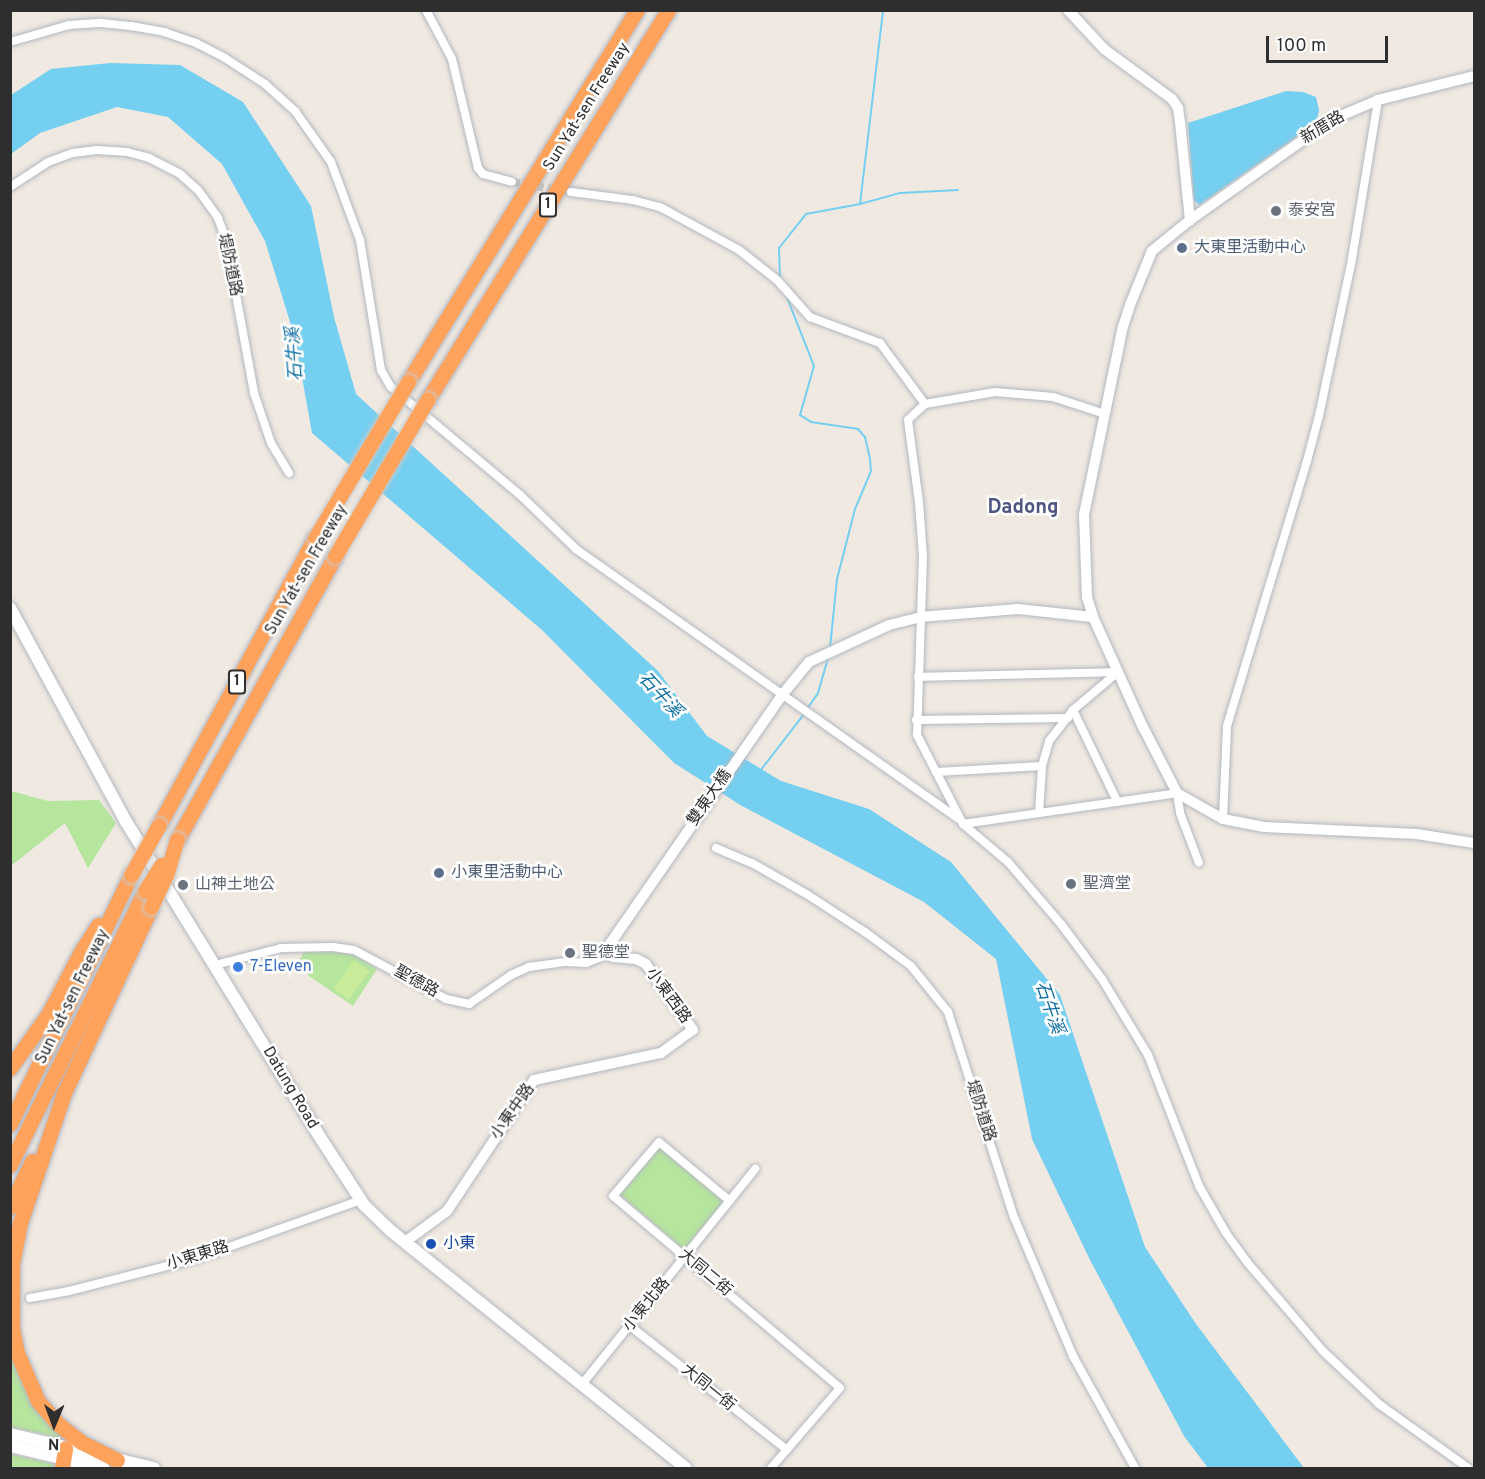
<!DOCTYPE html>
<html>
<head>
<meta charset="utf-8">
<style>
  body { margin:0 }
  #map { position:relative; width:1485px; height:1479px; overflow:hidden; background:#efe9e1; font-family:Overpass,"Noto Sans TC",sans-serif }
  div>[style] { position:absolute }
  [style*='--x'] { left:calc(var(--x)*1px); top:calc(var(--y)*1px); width:calc(var(--w)*1px); rotate:calc(var(--a)*1deg) }
  .green>* { inset:0; background:#b6e59e; transform-origin:0 0 }
  .pitch>* { inset:0; background:#c9ec9a; transform-origin:0 0 }
  .water>* { inset:0; background:#75cff0 }
  .stream>* { height:2px; margin:-1px; padding:0 1px; transform-origin:1px; border-radius:1px; background:#75cff0 }
  .minor-tunnel>* { height:8px; margin-top:-4px; transform-origin:0; background:repeating-linear-gradient(90deg,#c8c4bd 0 8px,transparent 0 12px) }
  .roads { filter:drop-shadow(0 0 2px #b4b7c1) drop-shadow(0 0 2px #b4b7c1) }
  .minor>* { height:8px; margin:-4px; padding:0 4px; transform-origin:4px; border-radius:4px; background:#fff }
  .tertiary>* { height:10px; margin:-5px; padding:0 5px; transform-origin:5px; border-radius:5px; background:#fff }
  .secondary>* { height:12px; margin:-6px; padding:0 6px; transform-origin:6px; border-radius:6px; background:#fff }
  .motorway>* { height:15px; margin:-7.5px; padding:0 7.5px; transform-origin:7.5px; border-radius:7.5px; background:#ffa35c }
  .bridges { filter:drop-shadow(0 0 2px #c9c9c9) drop-shadow(0 0 2px #c9c9c9) }
  .motorway-bridge>* { height:15px; margin:-7.5px; padding:0 7.5px; transform-origin:7.5px; border-radius:7.5px; background:#ffa35c }
  .dots>* { width:16px; height:16px; translate:-50% -50%; box-sizing:border-box; border:3px solid #fff; border-radius:50% }
  span { translate:-50% -50%; white-space:nowrap; text-align:center; line-height:1.15; -webkit-text-stroke:5px #fff; paint-order:stroke }
  .shield-label span { padding:2px 4px; background:#fff; border:2px solid; border-radius:4px; -webkit-text-stroke-width:0 }
  .shield-label { font-size:15px; color:#2e2e2e; font-weight:700 }
  .street-label { font-size:16px; color:#2e2e2e }
  .worship-label { font-size:16px; color:#5b616d }
  .left { translate:0 -50%; text-align:left }
  .service-label { font-size:16px; color:#4e5e75 }
  .shop-label { font-size:16px; color:#366cbe }
  .transit-label { font-size:16px; color:#164399 }
  .water-label { font-size:18px; color:#0d6fa3; font-style:italic }
  .quarter-label { font-size:20px; color:#4d5680; font-weight:700 }
  .frame { position:absolute; inset:0; border:12px solid #2e2e2e; pointer-events:none }
  .north { position:absolute; left:24px; top:1395px; width:60px; height:60px; -webkit-text-stroke:4px #fff; paint-order:stroke; rotate:181deg; font-size:16px; font-weight:700; line-height:24px; text-align:center; color:#2e2e2e }
  .north::after { content:''; display:block; margin:auto; width:21px; height:27px; background:#2e2e2e; clip-path:polygon(50% 0,100% 100%,50% 72%,0 100%) }
  .scale { position:absolute; left:1266px; top:36px; width:122px; height:27px; box-sizing:border-box; border:3px solid #2e2e2e; border-top:0; padding-left:8px; font-size:18px; line-height:21px; white-space:nowrap; color:#2e2e2e; -webkit-text-stroke:4px #fff; paint-order:stroke }
</style>
</head>
<body>
<div id="map">
  <div class="green">
    <div style="clip-path:polygon(11px 791px,48px 801px,99px 800px,116px 823px,88px 868px,65px 823px,11px 866px)"></div>
    <div style="clip-path:polygon(305px 950px,354px 954px,377px 969px,353px 1006px,296px 967px)"></div>
    <div style="left:660px;top:1147px;width:85px;height:62px;rotate:41deg"></div>
    <div style="clip-path:polygon(10px 1340px,42px 1416px,64px 1439px,11px 1427px)"></div>
    <div style="clip-path:polygon(11px 1454px,50px 1463px,57px 1468px,11px 1468px)"></div>
  </div>
  <div class="pitch">
    <div style="left:354px;top:960px;width:19px;height:35px;rotate:36deg"></div>
  </div>
  <div class="water">
    <div style="clip-path:polygon(110px 63px,180px 65px,243px 102px,311px 206px,334px 317px,356px 394px,658px 671px,707px 736px,781px 781px,869px 809px,951px 862px,1060px 995px,1145px 1247px,1196px 1324px,1304px 1468px,1208px 1468px,1184px 1436px,1090px 1260px,1032px 1139px,996px 959px,924px 902px,742px 806px,674px 763px,542px 630px,312px 433px,295px 338px,265px 241px,222px 164px,168px 117px,117px 107px,40px 133px,11px 154px,11px 95px,51px 69px)"></div>
    <div style="clip-path:polygon(1286px 91px,1303px 92px,1316px 97px,1319px 110px,1316px 123px,1199px 205px,1194px 200px,1188px 123px)"></div>
  </div>
  <div class="stream">
    <div style="--x:860;--y:204;--w:41;--a:-15.4"></div>
    <div style="--x:900;--y:193;--w:58;--a:-3"></div>
    <div style="--x:780;--y:278;--w:30;--a:-92"></div>
    <div style="--x:779;--y:248;--w:43;--a:-51.5"></div>
    <div style="--x:806;--y:214;--w:55;--a:-10.5"></div>
    <div style="--x:860;--y:204;--w:195;--a:-83.2"></div>
    <div style="--x:786;--y:295;--w:76;--a:68.5"></div>
    <div style="--x:814;--y:366;--w:51;--a:105.9"></div>
    <div style="--x:800;--y:415;--w:13;--a:32"></div>
    <div style="--x:811;--y:422;--w:48;--a:8.5"></div>
    <div style="--x:858;--y:429;--w:11;--a:49"></div>
    <div style="--x:865;--y:437;--w:22;--a:77"></div>
    <div style="--x:870;--y:458;--w:13;--a:86"></div>
    <div style="--x:871;--y:471;--w:41;--a:112.8"></div>
    <div style="--x:855;--y:509;--w:72;--a:104.4"></div>
    <div style="--x:837;--y:579;--w:69;--a:95.8"></div>
    <div style="--x:807;--y:709;--w:19;--a:-55"></div>
    <div style="--x:818;--y:693;--w:37;--a:-74"></div>
    <div style="--x:760;--y:771;--w:72;--a:-52.3"></div>
  </div>
  <div class="minor-tunnel">
    <div style="--x:512;--y:182;--w:48;--a:9.7"></div>
  </div>
  <div class="roads">
    <div class="minor">
      <div style="--x:426;--y:10;--w:55;--a:62"></div>
      <div style="--x:452;--y:59;--w:112;--a:76.6"></div>
      <div style="--x:478;--y:168;--w:8;--a:50"></div>
      <div style="--x:483;--y:174;--w:30;--a:15"></div>
      <div style="--x:10;--y:42;--w:61;--a:-16.1"></div>
      <div style="--x:69;--y:25;--w:32;--a:-4"></div>
      <div style="--x:101;--y:23;--w:30;--a:6"></div>
      <div style="--x:131;--y:26;--w:34;--a:10"></div>
      <div style="--x:164;--y:32;--w:34;--a:19"></div>
      <div style="--x:196;--y:43;--w:33;--a:27"></div>
      <div style="--x:225;--y:58;--w:48;--a:33"></div>
      <div style="--x:265;--y:84;--w:40;--a:42"></div>
      <div style="--x:295;--y:111;--w:62;--a:54.8"></div>
      <div style="--x:331;--y:162;--w:83;--a:69.6"></div>
      <div style="--x:360;--y:240;--w:132;--a:80.8"></div>
      <div style="--x:381;--y:370;--w:20;--a:60"></div>
      <div style="--x:391;--y:387;--w:168;--a:39.9"></div>
      <div style="--x:520;--y:495;--w:78;--a:44"></div>
      <div style="--x:576;--y:549;--w:467;--a:35.2"></div>
      <div style="--x:10;--y:187;--w:45;--a:-33.3"></div>
      <div style="--x:48;--y:162;--w:27;--a:-20"></div>
      <div style="--x:73;--y:153;--w:24;--a:-7"></div>
      <div style="--x:97;--y:150;--w:30;--a:4"></div>
      <div style="--x:127;--y:152;--w:23;--a:15"></div>
      <div style="--x:149;--y:158;--w:35;--a:27"></div>
      <div style="--x:180;--y:174;--w:24;--a:42"></div>
      <div style="--x:198;--y:190;--w:34;--a:54"></div>
      <div style="--x:218;--y:218;--w:23;--a:70"></div>
      <div style="--x:226;--y:240;--w:156;--a:79.6"></div>
      <div style="--x:254;--y:393;--w:53;--a:71.2"></div>
      <div style="--x:271;--y:443;--w:35;--a:59"></div>
      <div style="--x:571;--y:192;--w:63;--a:7.4"></div>
      <div style="--x:633;--y:200;--w:28;--a:15"></div>
      <div style="--x:660;--y:207;--w:90;--a:28.6"></div>
      <div style="--x:739;--y:250;--w:48;--a:38.3"></div>
      <div style="--x:777;--y:280;--w:50;--a:48.3"></div>
      <div style="--x:810;--y:317;--w:75;--a:20.4"></div>
      <div style="--x:880;--y:343;--w:76;--a:53.6"></div>
      <div style="--x:1105;--y:414;--w:55;--a:-161.9"></div>
      <div style="--x:1053;--y:397;--w:58;--a:-175.1"></div>
      <div style="--x:995;--y:392;--w:71;--a:170.3"></div>
      <div style="--x:925;--y:404;--w:23;--a:137"></div>
      <div style="--x:908;--y:420;--w:83;--a:82.4"></div>
      <div style="--x:919;--y:502;--w:55;--a:85.8"></div>
      <div style="--x:923;--y:557;--w:178;--a:91.9"></div>
      <div style="--x:917;--y:735;--w:100;--a:62.7"></div>
      <div style="--x:963;--y:824;--w:216;--a:-8.2"></div>
      <div style="--x:1177;--y:793;--w:20;--a:81"></div>
      <div style="--x:1180;--y:813;--w:53;--a:69.2"></div>
      <div style="--x:918;--y:677;--w:200;--a:-1.4"></div>
      <div style="--x:1073;--y:710;--w:101;--a:64.2"></div>
      <div style="--x:916;--y:720;--w:152;--a:-0.8"></div>
      <div style="--x:936;--y:772;--w:106;--a:-3.2"></div>
      <div style="--x:1039;--y:813;--w:47;--a:-86.3"></div>
      <div style="--x:1042;--y:766;--w:26;--a:-74"></div>
      <div style="--x:1049;--y:741;--w:39;--a:-52"></div>
      <div style="--x:1073;--y:710;--w:59;--a:-40.2"></div>
      <div style="--x:1223;--y:819;--w:93;--a:-87.5"></div>
      <div style="--x:1227;--y:726;--w:277;--a:-73.2"></div>
      <div style="--x:1307;--y:461;--w:47;--a:-75.1"></div>
      <div style="--x:1319;--y:416;--w:160;--a:-78.1"></div>
      <div style="--x:1352;--y:259;--w:161;--a:-80.7"></div>
      <div style="--x:963;--y:824;--w:59;--a:40.2"></div>
      <div style="--x:1008;--y:862;--w:82;--a:49.5"></div>
      <div style="--x:1061;--y:924;--w:69;--a:53.3"></div>
      <div style="--x:1102;--y:979;--w:89;--a:58.8"></div>
      <div style="--x:1148;--y:1055;--w:141;--a:68.7"></div>
      <div style="--x:1199;--y:1186;--w:54;--a:60.1"></div>
      <div style="--x:1226;--y:1233;--w:36;--a:54"></div>
      <div style="--x:1247;--y:1262;--w:118;--a:49.5"></div>
      <div style="--x:1324;--y:1352;--w:76;--a:43.4"></div>
      <div style="--x:1379;--y:1404;--w:110;--a:35.7"></div>
      <div style="--x:716;--y:848;--w:39;--a:23"></div>
      <div style="--x:752;--y:863;--w:64;--a:29.7"></div>
      <div style="--x:808;--y:895;--w:68;--a:33"></div>
      <div style="--x:865;--y:932;--w:57;--a:36.5"></div>
      <div style="--x:911;--y:966;--w:59;--a:51.2"></div>
      <div style="--x:948;--y:1012;--w:215;--a:72.2"></div>
      <div style="--x:1014;--y:1217;--w:151;--a:67"></div>
      <div style="--x:1073;--y:1356;--w:128;--a:61"></div>
      <div style="--x:215;--y:965;--w:68;--a:-14.4"></div>
      <div style="--x:281;--y:948;--w:52;--a:-1.1"></div>
      <div style="--x:333;--y:947;--w:21;--a:8"></div>
      <div style="--x:354;--y:950;--w:104;--a:28"></div>
      <div style="--x:446;--y:999;--w:24;--a:12"></div>
      <div style="--x:469;--y:1004;--w:51;--a:-34.6"></div>
      <div style="--x:511;--y:975;--w:20;--a:-24"></div>
      <div style="--x:529;--y:967;--w:37;--a:-8"></div>
      <div style="--x:566;--y:962;--w:20;--a:3"></div>
      <div style="--x:586;--y:963;--w:24;--a:-22"></div>
      <div style="--x:730;--y:1201;--w:92;--a:-140.3"></div>
      <div style="--x:659;--y:1142;--w:71;--a:130.4"></div>
      <div style="--x:613;--y:1196;--w:297;--a:40.2"></div>
      <div style="--x:840;--y:1388;--w:106;--a:130.8"></div>
      <div style="--x:30;--y:1298;--w:40;--a:-10"></div>
      <div style="--x:69;--y:1291;--w:133;--a:-14.3"></div>
      <div style="--x:198;--y:1258;--w:173;--a:-19.6"></div>
      <div style="--x:630;--y:1326;--w:200;--a:38.3"></div>
      <div style="--x:583;--y:1383;--w:275;--a:-51.2"></div>
    </div>
    <div class="tertiary">
      <div style="--x:1068;--y:10;--w:53;--a:47.3"></div>
      <div style="--x:1104;--y:49;--w:84;--a:36.3"></div>
      <div style="--x:1172;--y:99;--w:11;--a:56"></div>
      <div style="--x:1178;--y:108;--w:14;--a:82"></div>
      <div style="--x:1180;--y:122;--w:99;--a:84.2"></div>
      <div style="--x:1190;--y:220;--w:49;--a:140.8"></div>
      <div style="--x:1152;--y:251;--w:58;--a:112.2"></div>
      <div style="--x:1130;--y:305;--w:22;--a:108"></div>
      <div style="--x:1123;--y:326;--w:193;--a:101.7"></div>
      <div style="--x:1084;--y:515;--w:82;--a:87.9"></div>
      <div style="--x:1087;--y:597;--w:21;--a:73"></div>
      <div style="--x:1093;--y:617;--w:121;--a:65.6"></div>
      <div style="--x:1143;--y:727;--w:74;--a:62.7"></div>
      <div style="--x:1177;--y:793;--w:53;--a:29.5"></div>
      <div style="--x:1223;--y:819;--w:42;--a:11"></div>
      <div style="--x:1264;--y:827;--w:153;--a:2.6"></div>
      <div style="--x:1417;--y:834;--w:58;--a:9"></div>
      <div style="--x:1190;--y:220;--w:173;--a:-35.3"></div>
      <div style="--x:1331;--y:120;--w:51;--a:-23.1"></div>
      <div style="--x:1378;--y:100;--w:99;--a:-14"></div>
      <div style="--x:405;--y:1242;--w:52;--a:-36.4"></div>
      <div style="--x:447;--y:1211;--w:157;--a:-56.4"></div>
      <div style="--x:534;--y:1080;--w:130;--a:-12"></div>
      <div style="--x:661;--y:1053;--w:39;--a:-36"></div>
      <div style="--x:693;--y:1030;--w:81;--a:-125.5"></div>
      <div style="--x:646;--y:964;--w:11;--a:-153"></div>
      <div style="--x:636;--y:959;--w:23;--a:-175"></div>
      <div style="--x:613;--y:957;--w:6;--a:-149"></div>
      <div style="--x:608;--y:954;--w:6;--a:-99"></div>
      <div style="--x:607;--y:948;--w:308;--a:-55.3"></div>
      <div style="--x:782;--y:695;--w:43;--a:-50.7"></div>
      <div style="--x:809;--y:662;--w:88;--a:-24.8"></div>
      <div style="--x:889;--y:625;--w:32;--a:-14"></div>
      <div style="--x:920;--y:617;--w:98;--a:-4.7"></div>
      <div style="--x:1018;--y:609;--w:75;--a:6.1"></div>
    </div>
    <div class="secondary">
      <div style="--x:10;--y:608;--w:241;--a:61.5"></div>
      <div style="--x:125;--y:820;--w:365;--a:58.4"></div>
      <div style="--x:316;--y:1131;--w:88;--a:57"></div>
      <div style="--x:364;--y:1205;--w:37;--a:44"></div>
      <div style="--x:391;--y:1231;--w:378;--a:38.8"></div>
      <div style="--x:10;--y:1434;--w:148;--a:13.3"></div>
      <div style="--x:10;--y:1446;--w:96;--a:13.3"></div>
    </div>
    <div class="motorway">
      <div style="--x:408;--y:382;--w:437;--a:-58.4"></div>
      <div style="--x:428;--y:399;--w:457;--a:-58.3"></div>
      <div style="--x:159;--y:825;--w:327;--a:-61.5"></div>
      <div style="--x:177;--y:840;--w:325;--a:-60.9"></div>
      <div style="--x:10;--y:1068;--w:67;--a:-54.7"></div>
      <div style="--x:49;--y:1013;--w:71;--a:-62.4"></div>
      <div style="--x:82;--y:950;--w:30;--a:-57"></div>
      <div style="--x:10;--y:1124;--w:277;--a:-64.1"></div>
      <div style="--x:10;--y:1165;--w:305;--a:-63.8"></div>
      <div style="--x:10;--y:1207;--w:51;--a:-64.4"></div>
      <div style="--x:117;--y:1460;--w:40;--a:-153.4"></div>
      <div style="--x:81;--y:1442;--w:29;--a:-142"></div>
      <div style="--x:58;--y:1424;--w:30;--a:-131"></div>
      <div style="--x:38;--y:1401;--w:52;--a:-113.6"></div>
      <div style="--x:17;--y:1353;--w:26;--a:-101"></div>
      <div style="--x:12;--y:1327;--w:63;--a:-90"></div>
      <div style="--x:12;--y:1264;--w:42;--a:-79"></div>
      <div style="--x:20;--y:1223;--w:137;--a:-71.3"></div>
      <div style="--x:64;--y:1093;--w:205;--a:-64.9"></div>
      <div style="--x:62;--y:1468;--w:20;--a:-81"></div>
    </div>
  </div>
  <div class="bridges">
    <div class="motorway-bridge">
      <div style="--x:315;--y:538;--w:182;--a:-59.2"></div>
      <div style="--x:335;--y:556;--w:182;--a:-59.4"></div>
      <div style="--x:131;--y:875;--w:57;--a:-60.8"></div>
      <div style="--x:145;--y:891;--w:31;--a:-58"></div>
      <div style="--x:151;--y:907;--w:38;--a:-65"></div>
      <div style="--x:167;--y:872;--w:34;--a:-73"></div>
    </div>
  </div>
  <div class="dots">
    <div style="left:1276px;top:211px;background:#6b7280"></div>
    <div style="left:1182px;top:248px;background:#5c6f8a"></div>
    <div style="left:439px;top:873px;background:#5c6f8a"></div>
    <div style="left:1071px;top:884px;background:#6b7280"></div>
    <div style="left:183px;top:885px;background:#6b7280"></div>
    <div style="left:570px;top:953px;background:#6b7280"></div>
    <div style="left:238px;top:967px;background:#3f7fe0"></div>
    <div style="left:431px;top:1244px;background:#1a4fb4"></div>
  </div>
  <div class="shield-label">
    <span style="left:548px;top:205px">1</span>
    <span style="left:237px;top:682px">1</span>
  </div>
  <div class="street-label">
    <span style="left:587px;top:107px;rotate:-58deg">Sun Yat-sen Freeway</span>
    <span style="left:1323px;top:128px;rotate:-31deg">新厝路</span>
    <span style="left:229px;top:265px;rotate:78deg">堤防道路</span>
    <span style="left:307px;top:570px;rotate:-60deg">Sun Yat-sen Freeway</span>
    <span style="left:710px;top:798px;rotate:-55deg">雙東大橋</span>
    <span style="left:416px;top:982px;rotate:29deg">聖德路</span>
    <span style="left:668px;top:996px;rotate:54deg">小東西路</span>
    <span style="left:73px;top:997px;rotate:-64deg">Sun Yat-sen Freeway</span>
    <span style="left:290px;top:1088px;rotate:59deg">Datung Road</span>
    <span style="left:980px;top:1111px;rotate:72deg">堤防道路</span>
    <span style="left:513px;top:1112px;rotate:-55deg">小東中路</span>
    <span style="left:198px;top:1256px;rotate:-17deg">小東東路</span>
    <span style="left:705px;top:1273px;rotate:40deg">大同二街</span>
    <span style="left:647px;top:1305px;rotate:-51deg">小東北路</span>
    <span style="left:708px;top:1388px;rotate:39deg">大同一街</span>
  </div>
  <div class="worship-label">
    <span class="left" style="left:1288px;top:211px">泰安宮</span>
    <span class="left" style="left:1083px;top:884px">聖濟堂</span>
    <span class="left" style="left:195px;top:885px">山神土地公</span>
    <span class="left" style="left:582px;top:953px">聖德堂</span>
  </div>
  <div class="service-label">
    <span class="left" style="left:1194px;top:248px">大東里活動中心</span>
    <span class="left" style="left:451px;top:873px">小東里活動中心</span>
  </div>
  <div class="shop-label">
    <span class="left" style="left:250px;top:967px">7-Eleven</span>
  </div>
  <div class="transit-label">
    <span class="left" style="left:443px;top:1244px">小東</span>
  </div>
  <div class="water-label">
    <span style="left:296px;top:354px;rotate:-94deg">石牛溪</span>
    <span style="left:659px;top:696px;rotate:47deg">石牛溪</span>
    <span style="left:1048px;top:1008px;rotate:71deg">石牛溪</span>
  </div>
  <div class="quarter-label">
    <span style="left:1023px;top:508px">Dadong</span>
  </div>
  <div class="frame"></div>
  <div class="north">N</div>
  <div class="scale">100 m</div>
</div>
</body>
</html>
